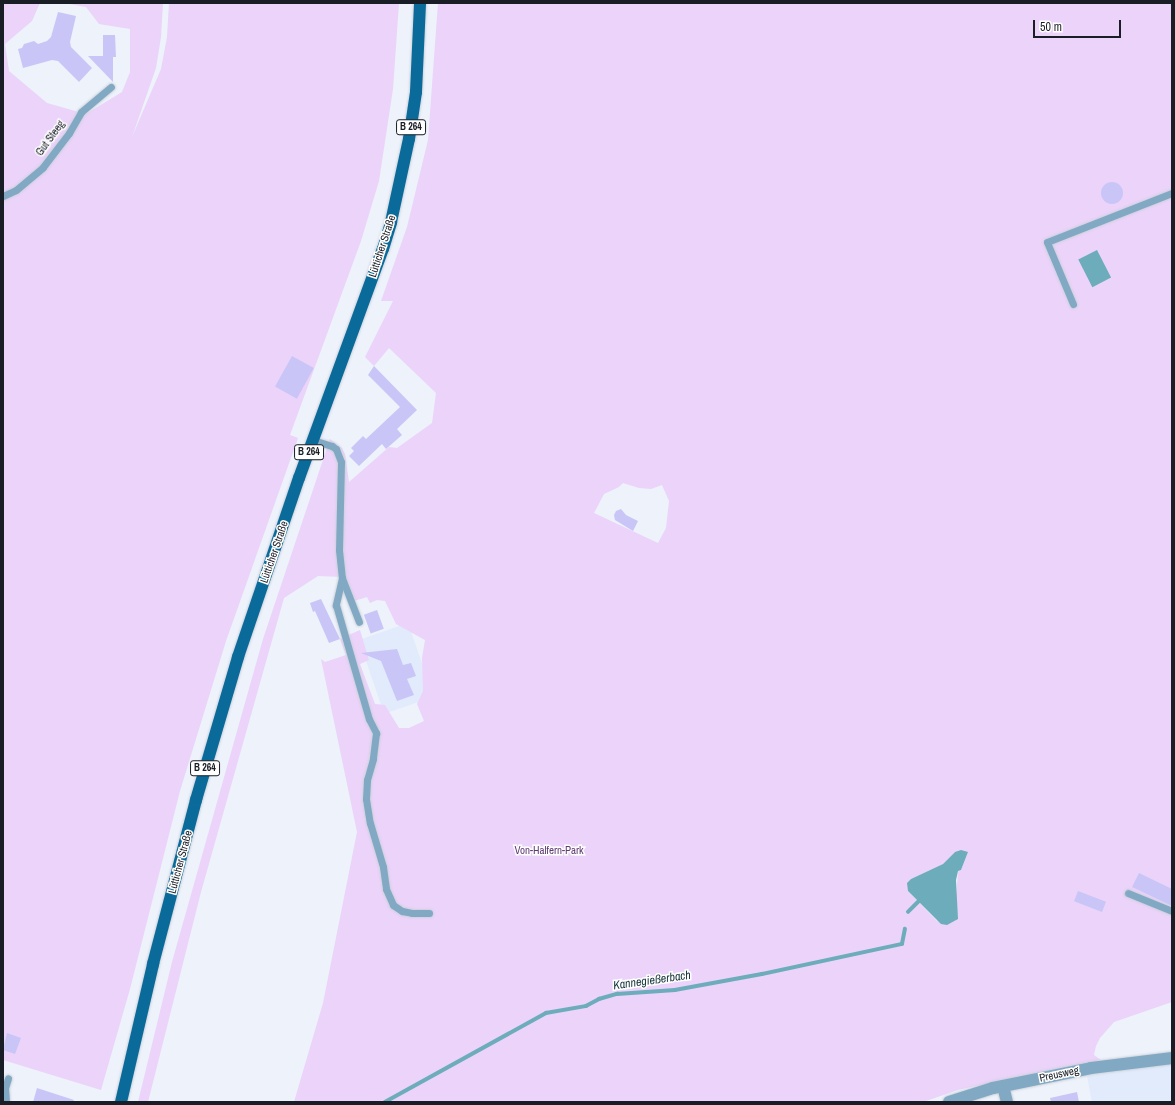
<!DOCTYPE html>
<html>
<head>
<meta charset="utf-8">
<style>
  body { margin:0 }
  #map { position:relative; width:1175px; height:1105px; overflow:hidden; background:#edf2fb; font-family:"Archivo Narrow",sans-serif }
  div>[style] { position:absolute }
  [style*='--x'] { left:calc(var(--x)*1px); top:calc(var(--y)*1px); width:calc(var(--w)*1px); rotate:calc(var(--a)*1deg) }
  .built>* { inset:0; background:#e1ebfc; transform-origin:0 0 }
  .green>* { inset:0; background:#ebd3fa }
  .water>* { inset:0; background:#6dacbb; transform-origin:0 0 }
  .stream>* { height:3.5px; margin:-1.75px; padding:0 1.75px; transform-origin:1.75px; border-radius:1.75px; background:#6dacbb }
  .building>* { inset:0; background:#c9c6f7; transform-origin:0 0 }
  .round { border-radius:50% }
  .roads { filter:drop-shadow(0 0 1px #cbd0d9) drop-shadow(0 0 1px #cbd0d9) }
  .lane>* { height:7px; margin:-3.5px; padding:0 3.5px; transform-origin:3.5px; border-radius:3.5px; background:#82a9c4 }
  .street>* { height:12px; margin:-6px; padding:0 6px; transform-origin:6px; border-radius:6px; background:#82a9c4 }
  .primary>* { height:12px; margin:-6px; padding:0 6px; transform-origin:6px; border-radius:6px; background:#0a6b9a }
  span { translate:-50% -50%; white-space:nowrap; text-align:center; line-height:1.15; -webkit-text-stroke:3px #fff; paint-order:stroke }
  .shield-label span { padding:1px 3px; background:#fff; border:1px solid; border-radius:3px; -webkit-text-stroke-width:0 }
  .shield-label { font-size:10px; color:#191d25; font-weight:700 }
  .street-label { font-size:11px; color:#191d25 }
  .park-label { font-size:11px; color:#5e3a72 }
  .water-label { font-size:12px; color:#16353c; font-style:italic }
  .frame { position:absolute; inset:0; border:4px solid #191d25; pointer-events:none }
  .scale { position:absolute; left:1033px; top:20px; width:88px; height:18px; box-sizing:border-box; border:2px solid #191d25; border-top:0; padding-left:5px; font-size:12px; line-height:14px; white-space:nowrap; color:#191d25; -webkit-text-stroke:3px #fff; paint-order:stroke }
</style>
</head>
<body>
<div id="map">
  <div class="built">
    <div style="left:408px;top:623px;width:78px;height:52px;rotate:71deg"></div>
    <div style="clip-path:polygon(1172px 1064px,1172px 1102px,1092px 1102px,1087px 1076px,1136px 1068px)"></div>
  </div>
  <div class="green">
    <div style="clip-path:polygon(3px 3px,40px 3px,32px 21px,5px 44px,9px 71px,47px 103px,86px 114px,122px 92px,130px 72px,130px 29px,99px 24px,86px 7px,64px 3px,163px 3px,161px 37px,156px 68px,132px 137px,161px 69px,167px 37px,169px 3px,399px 3px,393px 89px,379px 181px,361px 241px,290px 435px,298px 438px,226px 641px,180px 791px,130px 989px,101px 1090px,3px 1060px)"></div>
    <div style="clip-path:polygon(evenodd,438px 3px,1172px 3px,1172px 1002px,1114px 1022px,1100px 1038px,1096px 1046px,1094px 1055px,1101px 1060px,999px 1081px,958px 1090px,923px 1102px,294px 1102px,323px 1003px,357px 832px,321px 659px,325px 662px,346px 655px,340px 639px,360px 630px,369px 660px,360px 664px,375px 704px,385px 705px,399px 728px,409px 728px,424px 721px,417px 704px,423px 691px,422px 658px,425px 640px,396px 624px,385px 601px,377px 600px,370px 603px,367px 597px,354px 601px,343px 577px,318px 576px,284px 598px,201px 892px,148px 1102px,138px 1102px,172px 962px,263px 639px,330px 439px,342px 448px,345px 454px,349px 482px,389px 447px,397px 448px,432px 423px,436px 393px,389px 348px,374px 366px,365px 357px,393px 301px,381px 301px,407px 227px,428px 140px,438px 3px,623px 483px,639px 488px,651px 489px,662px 485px,669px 501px,666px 528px,658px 543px,594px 513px,604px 494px,619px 487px,623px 483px,438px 3px,955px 852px,968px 852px,961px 870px,958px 871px,956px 899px,937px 921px,908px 891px,911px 879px,943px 864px,955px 852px)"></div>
  </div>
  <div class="water">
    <div style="left:1097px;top:250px;width:31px;height:21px;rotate:63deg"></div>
    <div style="clip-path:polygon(961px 850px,968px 852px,961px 870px,958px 871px,956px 880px,958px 919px,947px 925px,941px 924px,908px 891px,907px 883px,911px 879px,943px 864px,955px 852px)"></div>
  </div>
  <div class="stream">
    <div style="--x:908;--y:912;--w:16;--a:-45"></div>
    <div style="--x:385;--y:1102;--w:184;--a:-28.9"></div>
    <div style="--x:546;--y:1013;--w:41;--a:-9.9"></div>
    <div style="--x:586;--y:1006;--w:15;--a:-28"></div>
    <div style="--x:599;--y:999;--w:19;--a:-16"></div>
    <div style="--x:617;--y:994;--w:58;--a:-3.9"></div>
    <div style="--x:675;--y:990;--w:88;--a:-10.4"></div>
    <div style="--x:762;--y:974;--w:143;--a:-12.1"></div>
    <div style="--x:902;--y:944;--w:15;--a:-79"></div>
  </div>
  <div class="building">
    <div style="clip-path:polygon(58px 12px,76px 16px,70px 42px,71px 47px,92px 68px,79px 82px,58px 61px,52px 60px,23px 68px,18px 49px,22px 48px,24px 44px,34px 41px,38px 44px,47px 41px,51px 37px)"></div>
    <div style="clip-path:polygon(103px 35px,115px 35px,116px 57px,113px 57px,113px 82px,88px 56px,103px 56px)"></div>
    <div class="round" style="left:1101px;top:182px;width:22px;height:22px"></div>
    <div style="left:292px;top:356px;width:25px;height:35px;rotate:29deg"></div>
    <div style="clip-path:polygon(374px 366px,417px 410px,397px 429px,402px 435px,386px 449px,382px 444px,359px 466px,349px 456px,354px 451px,351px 448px,363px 436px,366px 439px,400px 407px,368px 375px)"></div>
    <div style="clip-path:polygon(621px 509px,626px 515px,638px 521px,633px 531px,615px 520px,614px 515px,616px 511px)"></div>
    <div style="clip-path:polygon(321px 599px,340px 639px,329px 643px,315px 611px,313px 612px,310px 603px)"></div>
    <div style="left:377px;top:610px;width:20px;height:14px;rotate:70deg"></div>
    <div style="clip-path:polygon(397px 649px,403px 665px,411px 663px,416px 676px,407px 679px,414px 695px,397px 701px,381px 661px,361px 653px)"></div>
    <div style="clip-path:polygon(1139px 873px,1172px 889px,1172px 906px,1132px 887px)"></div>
    <div style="left:1078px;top:891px;width:30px;height:11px;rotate:21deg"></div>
    <div style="clip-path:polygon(7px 1033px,21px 1038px,15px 1054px,3px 1050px)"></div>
    <div style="clip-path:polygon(37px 1088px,74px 1100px,73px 1102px,33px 1102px)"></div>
    <div style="clip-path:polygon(1077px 1092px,1079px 1102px,1051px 1102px,1050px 1098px)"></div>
  </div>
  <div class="roads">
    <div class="lane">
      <div style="--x:3;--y:196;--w:14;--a:-25"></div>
      <div style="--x:16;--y:190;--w:35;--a:-40"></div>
      <div style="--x:43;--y:167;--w:43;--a:-52.6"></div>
      <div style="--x:69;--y:133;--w:24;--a:-60"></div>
      <div style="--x:81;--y:112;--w:39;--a:-40"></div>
      <div style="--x:1073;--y:304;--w:67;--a:-112.8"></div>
      <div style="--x:1047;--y:242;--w:134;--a:-21.4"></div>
      <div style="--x:313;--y:440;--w:20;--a:18"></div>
      <div style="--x:332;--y:446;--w:5;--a:37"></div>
      <div style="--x:336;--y:449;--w:14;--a:69"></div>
      <div style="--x:341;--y:462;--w:88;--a:91.3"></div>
      <div style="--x:339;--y:550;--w:28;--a:84"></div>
      <div style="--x:342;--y:578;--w:28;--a:103"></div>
      <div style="--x:336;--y:605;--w:119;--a:73.9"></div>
      <div style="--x:369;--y:719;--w:16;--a:63"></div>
      <div style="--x:376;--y:733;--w:26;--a:97"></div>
      <div style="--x:373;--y:759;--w:22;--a:106"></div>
      <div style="--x:367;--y:780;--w:19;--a:93"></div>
      <div style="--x:366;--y:799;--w:24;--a:81"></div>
      <div style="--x:370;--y:823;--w:46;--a:73.5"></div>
      <div style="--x:383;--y:867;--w:22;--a:82"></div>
      <div style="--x:386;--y:889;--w:17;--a:66"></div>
      <div style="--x:393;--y:905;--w:11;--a:34"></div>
      <div style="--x:402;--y:911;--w:10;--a:11"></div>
      <div style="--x:412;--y:913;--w:17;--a:0"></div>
      <div style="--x:342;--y:578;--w:47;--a:68.9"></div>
      <div style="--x:1128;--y:893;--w:48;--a:22.2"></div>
      <div style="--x:6;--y:1102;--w:14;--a:-94"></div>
      <div style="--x:5;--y:1088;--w:10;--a:-73"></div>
    </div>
    <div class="street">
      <div style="--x:1003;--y:1086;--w:16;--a:76"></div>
      <div style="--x:949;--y:1102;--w:46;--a:-17.7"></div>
      <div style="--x:993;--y:1088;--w:100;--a:-11.5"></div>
      <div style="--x:1091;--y:1068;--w:82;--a:-7"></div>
    </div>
    <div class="primary">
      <div style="--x:121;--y:1102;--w:142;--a:-76.9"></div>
      <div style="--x:153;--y:964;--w:170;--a:-75.3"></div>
      <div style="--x:196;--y:800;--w:149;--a:-73.6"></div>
      <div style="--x:238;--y:657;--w:189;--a:-71.2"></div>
      <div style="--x:299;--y:478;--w:244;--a:-69.9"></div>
      <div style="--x:383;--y:249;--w:28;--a:-73"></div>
      <div style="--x:391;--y:222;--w:85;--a:-77.8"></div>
      <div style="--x:409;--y:139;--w:48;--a:-81.5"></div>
      <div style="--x:416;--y:92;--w:89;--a:-87.4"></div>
    </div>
  </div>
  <div class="shield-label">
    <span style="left:411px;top:127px">B 264</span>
    <span style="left:309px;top:452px">B 264</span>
    <span style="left:205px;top:768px">B 264</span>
  </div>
  <div class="street-label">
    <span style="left:50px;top:138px;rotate:-54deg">Gut Steeg</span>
    <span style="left:382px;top:246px;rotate:-72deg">Lütticher Straße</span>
    <span style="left:274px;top:552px;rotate:-71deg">Lütticher Straße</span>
    <span style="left:180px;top:862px;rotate:-75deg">Lütticher Straße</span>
    <span style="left:1059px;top:1074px;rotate:-12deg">Preusweg</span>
  </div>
  <div class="park-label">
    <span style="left:549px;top:850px">Von-Halfern-Park</span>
  </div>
  <div class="water-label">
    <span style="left:652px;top:981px;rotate:-8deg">Kannegießerbach</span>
  </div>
  <div class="frame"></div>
  <div class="scale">50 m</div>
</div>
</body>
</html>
